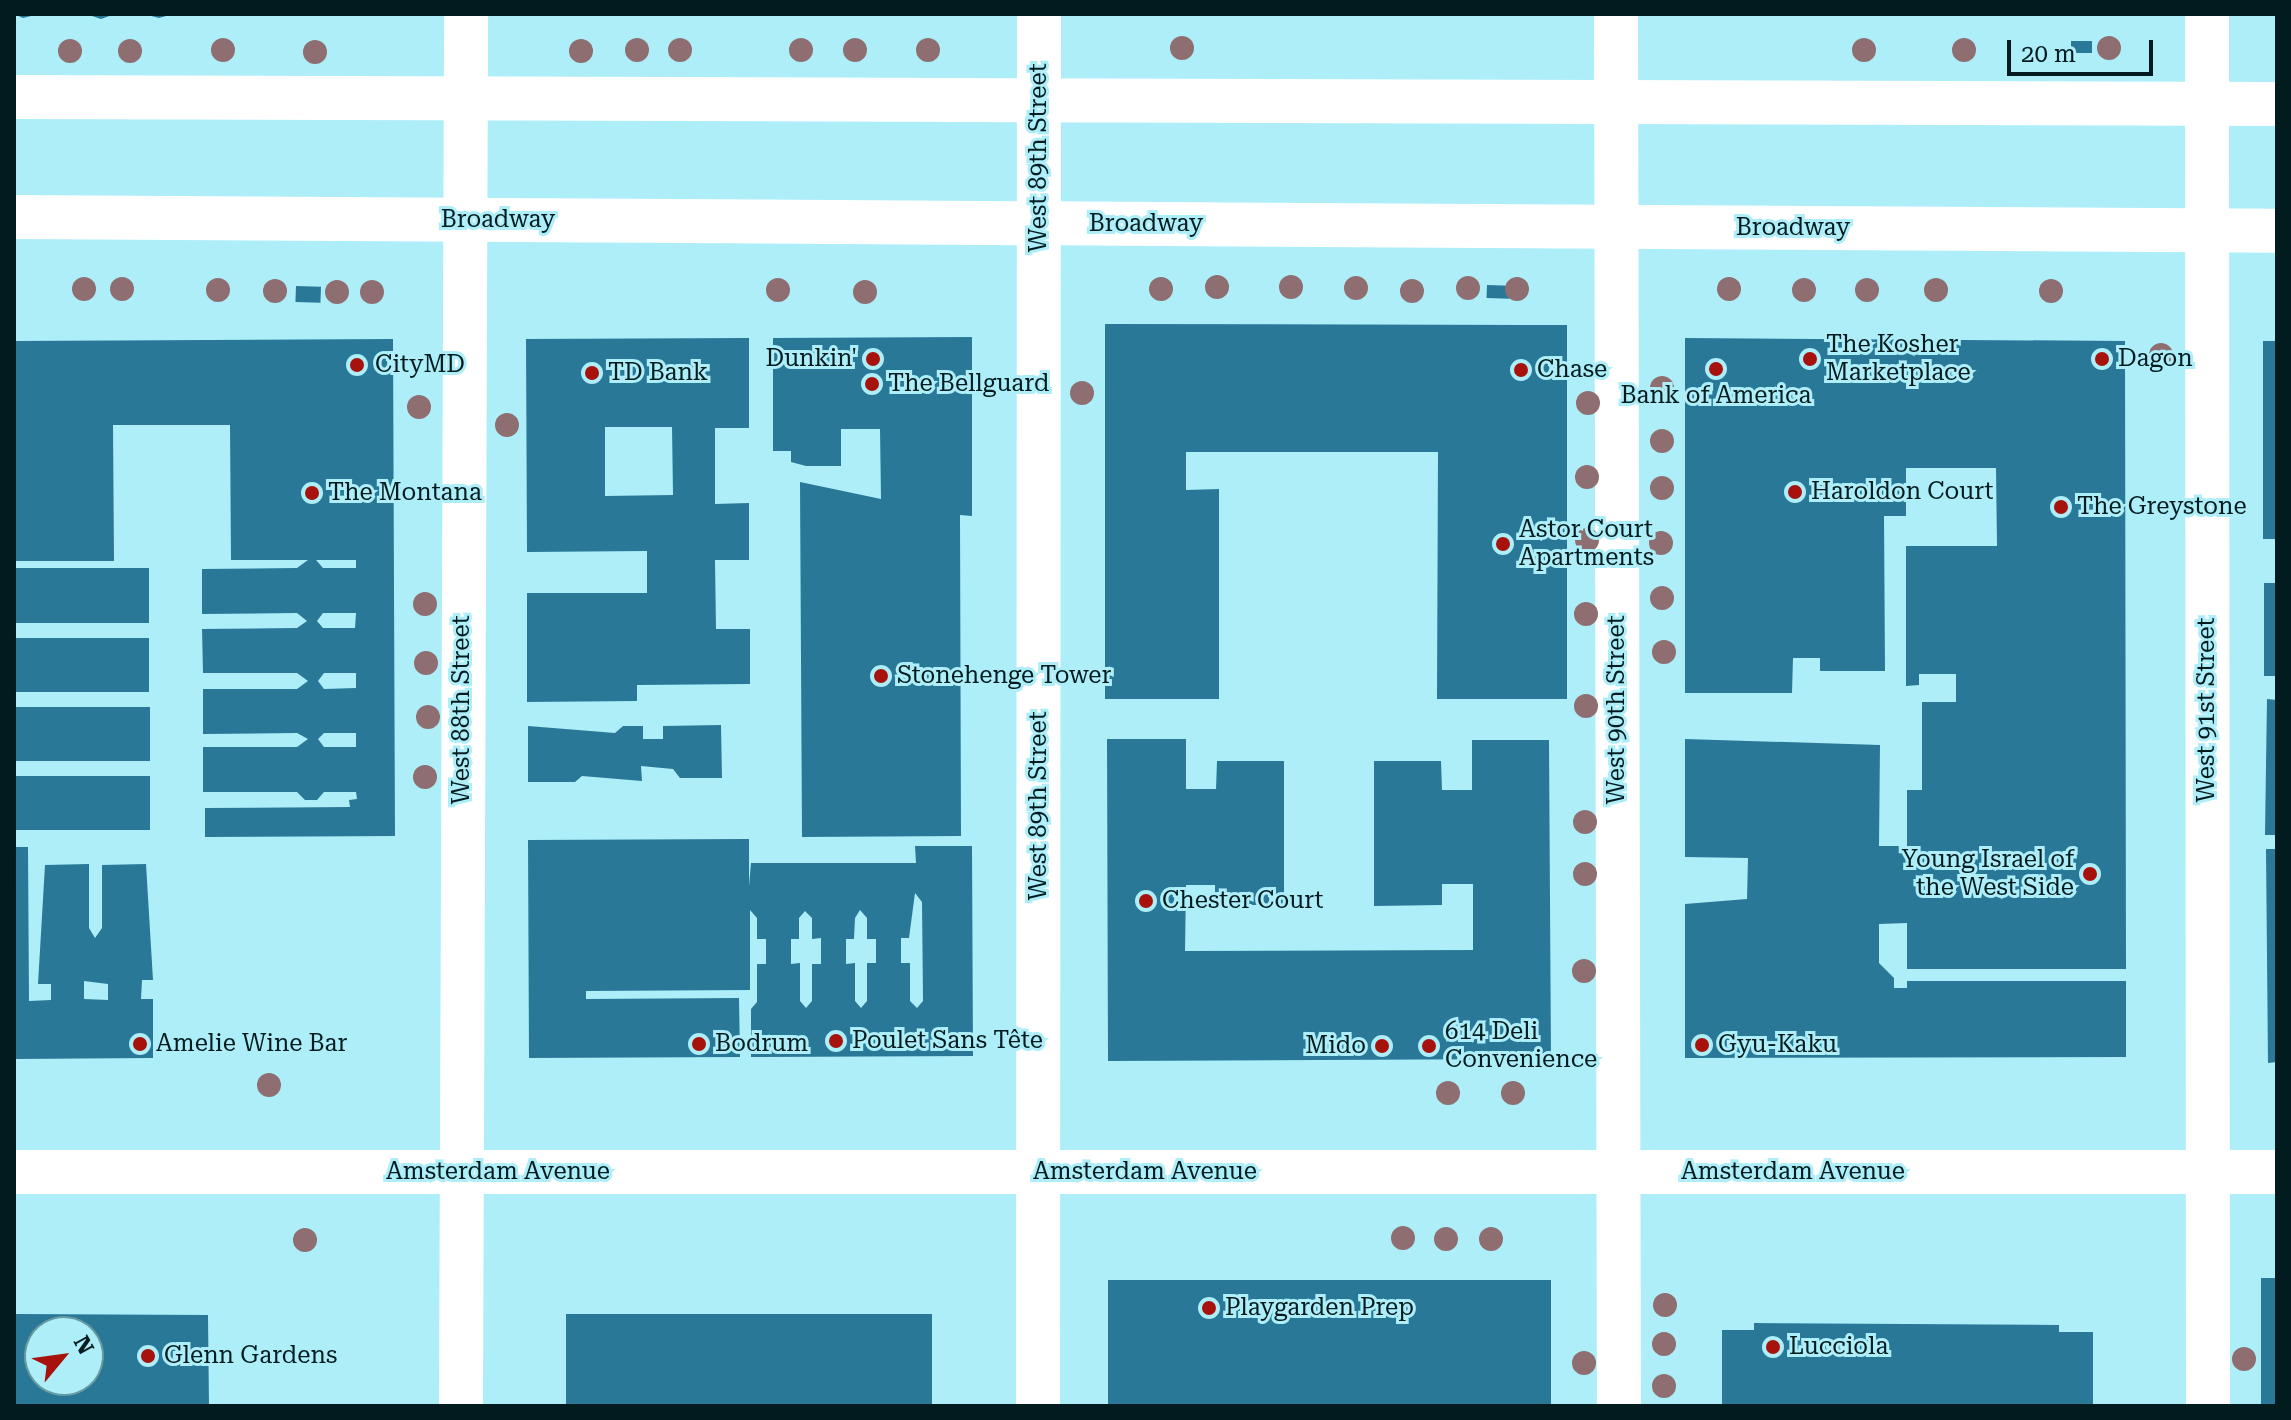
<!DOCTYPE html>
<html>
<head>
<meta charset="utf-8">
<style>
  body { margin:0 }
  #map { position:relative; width:2291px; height:1420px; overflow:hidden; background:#adeef9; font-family:"Roboto Serif",serif }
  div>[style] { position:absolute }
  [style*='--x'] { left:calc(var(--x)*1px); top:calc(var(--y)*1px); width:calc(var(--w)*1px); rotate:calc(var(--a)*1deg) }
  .building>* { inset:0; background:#297898; transform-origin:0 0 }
  .street>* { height:44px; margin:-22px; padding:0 22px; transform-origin:22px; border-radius:22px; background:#fff }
  .primary>* { height:44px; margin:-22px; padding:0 22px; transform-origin:22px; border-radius:22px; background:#fff }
  .trees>* { width:24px; height:24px; margin:-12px; border-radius:50%; background:#8e6e71 }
  .dots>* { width:22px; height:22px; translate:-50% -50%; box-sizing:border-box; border:4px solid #adeef9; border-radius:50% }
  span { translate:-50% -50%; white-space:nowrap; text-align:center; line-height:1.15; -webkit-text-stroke:6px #adeef9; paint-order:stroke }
  .street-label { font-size:24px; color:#011b1f }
  .poi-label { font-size:24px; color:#011b1f }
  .left { translate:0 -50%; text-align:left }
  .right { translate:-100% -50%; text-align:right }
  .frame { position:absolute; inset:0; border:16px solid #011b1f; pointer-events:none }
  .north { position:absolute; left:24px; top:1316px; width:80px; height:80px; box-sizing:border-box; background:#adeef9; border:2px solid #689aa2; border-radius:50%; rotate:61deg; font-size:22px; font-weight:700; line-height:32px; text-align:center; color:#011b1f }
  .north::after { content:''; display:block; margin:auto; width:28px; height:36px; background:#a7130c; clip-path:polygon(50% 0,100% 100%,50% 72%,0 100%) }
  .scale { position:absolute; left:2007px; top:40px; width:146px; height:36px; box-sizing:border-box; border:4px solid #011b1f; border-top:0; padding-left:10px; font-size:24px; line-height:28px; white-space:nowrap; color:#011b1f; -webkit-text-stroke:6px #adeef9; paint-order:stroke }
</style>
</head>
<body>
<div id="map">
  <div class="building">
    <div style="clip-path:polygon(14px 14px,35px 14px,35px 15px,23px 18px)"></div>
    <div style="clip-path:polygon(86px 14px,115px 14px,101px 19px)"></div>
    <div style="clip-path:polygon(144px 14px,173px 14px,159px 18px)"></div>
    <div style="left:2092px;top:41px;width:12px;height:21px;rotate:90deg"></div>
    <div style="left:1487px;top:285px;width:23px;height:13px;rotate:2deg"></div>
    <div style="left:296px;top:286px;width:25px;height:16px;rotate:2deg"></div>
    <div style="clip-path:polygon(1105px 324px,1567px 325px,1567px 699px,1437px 699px,1438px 452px,1186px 452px,1186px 490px,1219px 489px,1219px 699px,1105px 699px)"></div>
    <div style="clip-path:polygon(972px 337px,972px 516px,960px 515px,961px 836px,802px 837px,800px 482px,881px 499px,880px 429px,841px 429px,841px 466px,806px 466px,791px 462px,791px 451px,773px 451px,773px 338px)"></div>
    <div style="clip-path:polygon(evenodd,749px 338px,749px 428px,715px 428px,715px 504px,749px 503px,749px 560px,715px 560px,716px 629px,750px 629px,750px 684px,637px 685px,637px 701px,527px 702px,527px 593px,647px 593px,647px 551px,527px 552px,526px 339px,749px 338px,605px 427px,672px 427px,673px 495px,605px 496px,605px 427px)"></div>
    <div style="clip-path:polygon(1685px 338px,2125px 341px,2126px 969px,1907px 969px,1907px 923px,1879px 924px,1879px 963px,1894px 978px,1894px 988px,1907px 988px,1907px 981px,2126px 981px,2126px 1057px,1685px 1058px,1685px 904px,1747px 899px,1748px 858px,1685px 857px,1685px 739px,1880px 745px,1879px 846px,1907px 846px,1907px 790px,1922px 790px,1922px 702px,1956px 702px,1956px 674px,1919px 674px,1919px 685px,1906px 686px,1906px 546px,1997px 546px,1996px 468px,1906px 468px,1906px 516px,1884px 516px,1885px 671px,1820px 671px,1820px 658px,1793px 658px,1792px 693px,1685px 693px)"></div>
    <div style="clip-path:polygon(evenodd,393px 339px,395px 836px,205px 837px,205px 808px,350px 807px,349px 800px,357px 799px,356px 792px,324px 792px,317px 800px,305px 800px,297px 792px,203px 792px,203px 747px,297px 747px,308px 739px,297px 733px,203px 734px,203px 689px,297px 689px,308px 681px,297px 673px,203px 673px,202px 629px,297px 628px,307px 621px,297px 613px,202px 614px,202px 569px,297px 568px,308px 560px,231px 560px,230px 425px,113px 425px,114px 561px,14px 561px,14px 341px,393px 339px,316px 560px,356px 560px,356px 568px,323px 568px,316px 560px,393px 339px,323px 613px,356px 613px,355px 628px,323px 628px,317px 621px,323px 613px,393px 339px,324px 673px,356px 673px,356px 688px,324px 689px,318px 681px,324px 673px,393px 339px,324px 733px,356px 733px,356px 747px,324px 747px,318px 739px,324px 733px)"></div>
    <div style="left:2263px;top:341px;width:14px;height:198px"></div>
    <div style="left:14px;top:568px;width:135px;height:55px"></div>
    <div style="left:2264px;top:583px;width:13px;height:93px"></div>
    <div style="left:14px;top:638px;width:135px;height:54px"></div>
    <div style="clip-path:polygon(2267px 699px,2277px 700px,2277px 835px,2265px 835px)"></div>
    <div style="left:14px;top:707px;width:136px;height:54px"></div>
    <div style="clip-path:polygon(721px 725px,722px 778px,680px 778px,673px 769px,641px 766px,642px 781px,582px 776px,575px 782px,528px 782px,528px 726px,615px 733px,623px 726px,643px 726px,643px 739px,663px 739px,663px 726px)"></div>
    <div style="clip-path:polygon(1107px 739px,1186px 739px,1186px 789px,1216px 789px,1217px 761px,1284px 761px,1284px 905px,1215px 905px,1215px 885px,1186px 885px,1185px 951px,1473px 950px,1473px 884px,1442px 884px,1442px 905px,1374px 906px,1374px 761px,1441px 761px,1442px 790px,1472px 790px,1472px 740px,1549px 740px,1551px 1059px,1108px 1061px)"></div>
    <div style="left:14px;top:776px;width:136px;height:54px"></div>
    <div style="clip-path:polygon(evenodd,749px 839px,749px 886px,751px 863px,916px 863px,915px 846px,972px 846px,973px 1056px,751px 1057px,751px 1009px,757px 1002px,757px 964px,766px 964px,766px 939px,757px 939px,757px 918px,750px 910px,750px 990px,586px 991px,586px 999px,739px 998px,740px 1057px,529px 1058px,528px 840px,749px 839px,915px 893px,922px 902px,923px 1001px,917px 1008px,910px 1001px,910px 963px,901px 963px,901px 938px,909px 938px,915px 893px,749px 839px,860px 910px,867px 918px,867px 939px,876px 939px,876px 963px,867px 963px,867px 1001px,861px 1008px,855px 1001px,855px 963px,846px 964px,846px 939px,854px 939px,855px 918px,860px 910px,749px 839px,805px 911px,812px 918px,812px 939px,821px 938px,821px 964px,812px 964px,812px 1001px,806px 1008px,800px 1001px,800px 963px,791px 964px,791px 939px,799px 939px,799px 918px,805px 911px)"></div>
    <div style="clip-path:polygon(evenodd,14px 847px,28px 847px,29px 1001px,51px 1000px,51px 984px,38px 984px,45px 865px,89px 864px,89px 928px,95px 938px,102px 928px,102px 865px,146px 864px,153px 980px,142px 980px,141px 999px,153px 999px,153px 1058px,14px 1059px,14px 847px,84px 981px,108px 984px,108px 1000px,84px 999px,84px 981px)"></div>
    <div style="clip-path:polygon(2266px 849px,2277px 849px,2277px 1062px,2268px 1063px)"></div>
    <div style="left:2261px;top:1278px;width:16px;height:128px"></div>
    <div style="left:1108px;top:1280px;width:443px;height:126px"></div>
    <div style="clip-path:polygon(evenodd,14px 1314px,208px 1315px,209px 1406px,14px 1406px,14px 1314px,40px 1332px,88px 1332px,88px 1380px,40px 1380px,40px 1332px)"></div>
    <div style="left:566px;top:1314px;width:366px;height:92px"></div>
    <div style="clip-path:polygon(1754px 1323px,2059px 1325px,2059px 1332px,2093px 1332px,2093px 1406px,1722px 1406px,1722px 1330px,1754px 1330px)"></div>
  </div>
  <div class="street">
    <div style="--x:1616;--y:14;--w:1392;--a:89.88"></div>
    <div style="--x:2207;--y:14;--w:1392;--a:89.96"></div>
    <div style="--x:461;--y:1406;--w:1392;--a:-89.79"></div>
    <div style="--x:1038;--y:1406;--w:1392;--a:-89.96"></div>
  </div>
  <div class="primary">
    <div style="--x:14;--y:97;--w:2263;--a:0.18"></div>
    <div style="--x:14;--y:217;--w:2263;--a:0.35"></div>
    <div style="--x:14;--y:1172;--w:2263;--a:0"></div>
  </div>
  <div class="trees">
    <div style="left:1182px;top:48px"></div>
    <div style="left:2109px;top:48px"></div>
    <div style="left:223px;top:50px"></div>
    <div style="left:637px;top:50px"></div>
    <div style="left:680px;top:50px"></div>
    <div style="left:801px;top:50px"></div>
    <div style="left:855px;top:50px"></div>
    <div style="left:928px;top:50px"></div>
    <div style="left:1864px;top:50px"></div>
    <div style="left:1964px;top:50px"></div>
    <div style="left:70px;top:51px"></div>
    <div style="left:130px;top:51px"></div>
    <div style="left:581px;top:51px"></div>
    <div style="left:315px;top:52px"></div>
    <div style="left:1217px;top:287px"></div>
    <div style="left:1291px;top:287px"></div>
    <div style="left:1356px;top:288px"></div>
    <div style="left:1468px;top:288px"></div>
    <div style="left:84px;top:289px"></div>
    <div style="left:122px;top:289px"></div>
    <div style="left:1161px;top:289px"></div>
    <div style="left:1517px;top:289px"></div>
    <div style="left:1729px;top:289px"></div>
    <div style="left:218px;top:290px"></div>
    <div style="left:778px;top:290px"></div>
    <div style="left:1804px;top:290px"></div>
    <div style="left:1867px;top:290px"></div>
    <div style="left:1936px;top:290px"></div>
    <div style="left:275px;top:291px"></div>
    <div style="left:1412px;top:291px"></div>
    <div style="left:2051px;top:291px"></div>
    <div style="left:337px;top:292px"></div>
    <div style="left:372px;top:292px"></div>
    <div style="left:865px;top:292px"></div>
    <div style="left:2161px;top:355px"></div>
    <div style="left:1662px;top:388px"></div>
    <div style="left:1082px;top:393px"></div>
    <div style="left:1588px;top:403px"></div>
    <div style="left:419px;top:407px"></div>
    <div style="left:507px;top:425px"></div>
    <div style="left:1662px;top:441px"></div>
    <div style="left:1587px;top:477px"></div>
    <div style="left:1662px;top:488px"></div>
    <div style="left:1587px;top:540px"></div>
    <div style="left:1661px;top:543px"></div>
    <div style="left:1662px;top:598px"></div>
    <div style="left:425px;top:604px"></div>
    <div style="left:1586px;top:614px"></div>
    <div style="left:1664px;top:652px"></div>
    <div style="left:426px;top:663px"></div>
    <div style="left:1586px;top:706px"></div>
    <div style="left:428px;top:717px"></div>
    <div style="left:425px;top:777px"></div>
    <div style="left:1585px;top:822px"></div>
    <div style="left:1585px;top:874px"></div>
    <div style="left:1584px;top:971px"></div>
    <div style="left:269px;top:1085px"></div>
    <div style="left:1448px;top:1093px"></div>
    <div style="left:1513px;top:1093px"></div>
    <div style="left:1403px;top:1238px"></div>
    <div style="left:1446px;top:1239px"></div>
    <div style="left:1491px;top:1239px"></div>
    <div style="left:305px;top:1240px"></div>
    <div style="left:1665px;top:1305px"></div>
    <div style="left:1664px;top:1344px"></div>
    <div style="left:2244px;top:1359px"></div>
    <div style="left:1584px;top:1363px"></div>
    <div style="left:1664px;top:1386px"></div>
  </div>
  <div class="dots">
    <div style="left:873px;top:359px;background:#a7130c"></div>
    <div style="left:1810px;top:359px;background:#a7130c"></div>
    <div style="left:2102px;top:359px;background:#a7130c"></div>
    <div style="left:357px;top:365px;background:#a7130c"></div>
    <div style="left:1716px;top:369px;background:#a7130c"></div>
    <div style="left:1521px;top:370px;background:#a7130c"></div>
    <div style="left:592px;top:373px;background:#a7130c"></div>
    <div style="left:872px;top:384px;background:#a7130c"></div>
    <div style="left:1795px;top:492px;background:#a7130c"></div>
    <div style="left:312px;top:493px;background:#a7130c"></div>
    <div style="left:2061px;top:507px;background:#a7130c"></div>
    <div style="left:1503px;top:544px;background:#a7130c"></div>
    <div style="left:881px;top:676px;background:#a7130c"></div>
    <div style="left:2090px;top:874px;background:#a7130c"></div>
    <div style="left:1146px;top:901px;background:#a7130c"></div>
    <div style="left:836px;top:1041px;background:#a7130c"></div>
    <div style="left:140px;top:1044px;background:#a7130c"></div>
    <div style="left:699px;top:1044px;background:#a7130c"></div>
    <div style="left:1702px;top:1045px;background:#a7130c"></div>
    <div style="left:1382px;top:1046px;background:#a7130c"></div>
    <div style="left:1429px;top:1046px;background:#a7130c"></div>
    <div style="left:1209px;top:1308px;background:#a7130c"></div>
    <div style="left:1773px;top:1347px;background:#a7130c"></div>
    <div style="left:148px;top:1356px;background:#a7130c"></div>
  </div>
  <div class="street-label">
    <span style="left:1039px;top:158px;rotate:-90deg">West 89th Street</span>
    <span style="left:498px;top:220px">Broadway</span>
    <span style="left:1146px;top:224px">Broadway</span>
    <span style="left:1793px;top:228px">Broadway</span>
    <span style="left:462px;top:710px;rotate:-90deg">West 88th Street</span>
    <span style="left:1617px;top:710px;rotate:-90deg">West 90th Street</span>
    <span style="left:2207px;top:710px;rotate:-90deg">West 91st Street</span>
    <span style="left:1039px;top:806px;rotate:-90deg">West 89th Street</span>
    <span style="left:498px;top:1172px">Amsterdam Avenue</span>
    <span style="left:1145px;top:1172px">Amsterdam Avenue</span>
    <span style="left:1793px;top:1172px">Amsterdam Avenue</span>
  </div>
  <div class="poi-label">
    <span class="left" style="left:1826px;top:359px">The Kosher<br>Marketplace</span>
    <span class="right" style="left:857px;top:359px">Dunkin'</span>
    <span class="left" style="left:2118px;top:359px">Dagon</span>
    <span class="left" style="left:375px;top:365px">CityMD</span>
    <span class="left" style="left:1537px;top:370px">Chase</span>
    <span class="left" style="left:608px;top:373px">TD Bank</span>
    <span class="left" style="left:888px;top:384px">The Bellguard</span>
    <span style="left:1716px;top:396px">Bank of America</span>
    <span class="left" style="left:1811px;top:492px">Haroldon Court</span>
    <span class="left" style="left:328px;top:493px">The Montana</span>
    <span class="left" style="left:2077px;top:507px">The Greystone</span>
    <span class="left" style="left:1519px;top:544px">Astor Court<br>Apartments</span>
    <span class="left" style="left:897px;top:676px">Stonehenge Tower</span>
    <span class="right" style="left:2074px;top:874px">Young Israel of<br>the West Side</span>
    <span class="left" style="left:1162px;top:901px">Chester Court</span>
    <span class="left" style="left:1445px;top:1046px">614 Deli<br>Convenience</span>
    <span class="left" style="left:852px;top:1041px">Poulet Sans Tête</span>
    <span class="left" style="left:156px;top:1044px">Amelie Wine Bar</span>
    <span class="left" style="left:715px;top:1044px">Bodrum</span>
    <span class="left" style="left:1718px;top:1045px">Gyu-Kaku</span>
    <span class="right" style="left:1366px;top:1046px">Mido</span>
    <span class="left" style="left:1225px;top:1308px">Playgarden Prep</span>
    <span class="left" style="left:1789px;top:1347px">Lucciola</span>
    <span class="left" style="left:164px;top:1356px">Glenn Gardens</span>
  </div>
  <div class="frame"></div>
  <div class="north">N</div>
  <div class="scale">20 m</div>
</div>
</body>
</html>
